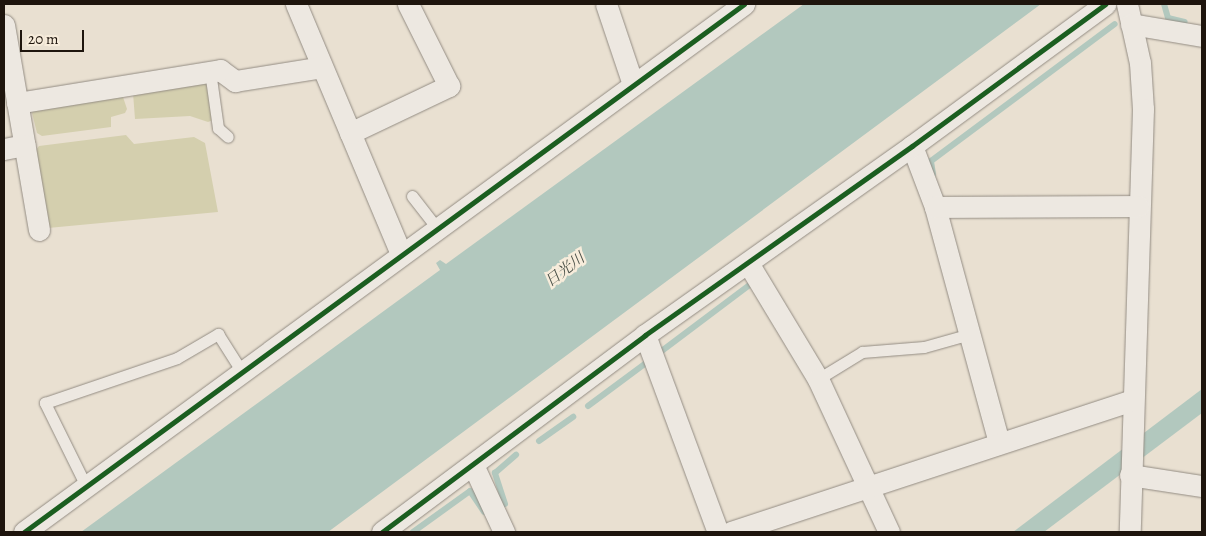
<!DOCTYPE html>
<html>
<head>
<meta charset="utf-8">
<style>
  body { margin:0 }
  #map { position:relative; width:1206px; height:536px; overflow:hidden; background:#e9e0d1; font-family:Alegreya,"Noto Serif JP",serif }
  div>[style] { position:absolute }
  [style*='--x'] { left:calc(var(--x)*1px); top:calc(var(--y)*1px); width:calc(var(--w)*1px); rotate:calc(var(--a)*1deg) }
  .green>* { inset:0; background:#d4cfae }
  .water>* { inset:0; background:#b2c8be }
  .stream>* { height:6px; margin:-3px; padding:0 3px; transform-origin:3px; border-radius:3px; background:#b2c8be }
  .roads { filter:drop-shadow(0 0 1px #938c83) drop-shadow(0 0 1px #938c83) }
  .lane>* { height:11px; margin:-5.5px; padding:0 5.5px; transform-origin:5.5px; border-radius:5.5px; background:#ede8e1 }
  .street>* { height:21px; margin:-10.5px; padding:0 10.5px; transform-origin:10.5px; border-radius:10.5px; background:#ede8e1 }
  .cycleway>* { height:5px; margin:-2.5px; padding:0 2.5px; transform-origin:2.5px; border-radius:2.5px; background:#1b5e20 }
  span { translate:-50% -50%; white-space:nowrap; text-align:center; line-height:1.15; -webkit-text-stroke:5px #f7ecdb; paint-order:stroke }
  .water-label { font-size:15px; color:#4a5048; font-style:italic }
  .frame { position:absolute; inset:0; border:5px solid #1e150d; pointer-events:none }
  .scale { position:absolute; left:20px; top:30px; width:64px; height:22px; box-sizing:border-box; border:2px solid #1e150d; border-top:0; padding-left:6px; font-size:15px; line-height:18px; white-space:nowrap; color:#1e150d; -webkit-text-stroke:4px #f7ecdb; paint-order:stroke }
</style>
</head>
<body>
<div id="map">
  <div class="green">
    <div style="clip-path:polygon(203px 82px,208px 86px,213px 120px,208px 122px,190px 116px,135px 119px,133px 93px)"></div>
    <div style="clip-path:polygon(122px 94px,127px 109px,125px 113px,111px 117px,111px 127px,42px 136px,37px 133px,32px 113px,35px 107px)"></div>
    <div style="clip-path:polygon(126px 135px,134px 144px,194px 137px,205px 143px,218px 212px,48px 228px,35px 151px,39px 146px)"></div>
  </div>
  <div class="water">
    <div style="clip-path:polygon(804px 4px,1041px 4px,328px 532px,81px 532px,440px 270px,436px 263px,440px 260px,446px 264px)"></div>
    <div style="clip-path:polygon(1202px 389px,1202px 413px,1044px 532px,1013px 532px)"></div>
  </div>
  <div class="stream">
    <div style="--x:1164;--y:4;--w:15;--a:74"></div>
    <div style="--x:1168;--y:18;--w:17;--a:13"></div>
    <div style="--x:933;--y:174;--w:13;--a:-99"></div>
    <div style="--x:931;--y:161;--w:229;--a:-36.7"></div>
    <div style="--x:659;--y:353;--w:115;--a:-36.9"></div>
    <div style="--x:588;--y:406;--w:77;--a:-36.6"></div>
    <div style="--x:539;--y:441;--w:42;--a:-35.2"></div>
    <div style="--x:505;--y:504;--w:33;--a:-108"></div>
    <div style="--x:495;--y:473;--w:28;--a:-41"></div>
    <div style="--x:413;--y:532;--w:70;--a:-35.7"></div>
    <div style="--x:470;--y:491;--w:25;--a:56"></div>
  </div>
  <div class="roads">
    <div class="lane">
      <div style="--x:210;--y:71;--w:58;--a:82"></div>
      <div style="--x:218;--y:128;--w:13;--a:42"></div>
      <div style="--x:412;--y:196;--w:41;--a:52"></div>
      <div style="--x:818;--y:379;--w:52;--a:-31.5"></div>
      <div style="--x:862;--y:352;--w:62;--a:-4.6"></div>
      <div style="--x:924;--y:347;--w:48;--a:-15.8"></div>
      <div style="--x:86;--y:486;--w:93;--a:-116.3"></div>
      <div style="--x:45;--y:403;--w:139;--a:-18.8"></div>
      <div style="--x:177;--y:358;--w:48;--a:-30.3"></div>
      <div style="--x:218;--y:334;--w:45;--a:57.7"></div>
    </div>
    <div class="street">
      <div style="--x:296;--y:4;--w:271;--a:67.2"></div>
      <div style="--x:606;--y:4;--w:84;--a:71.4"></div>
      <div style="--x:1127;--y:4;--w:60;--a:77.6"></div>
      <div style="--x:1140;--y:63;--w:46;--a:86.3"></div>
      <div style="--x:1143;--y:109;--w:423;--a:91.8"></div>
      <div style="--x:1131;--y:24;--w:72;--a:9.6"></div>
      <div style="--x:4;--y:25;--w:208;--a:80.3"></div>
      <div style="--x:17;--y:103;--w:206;--a:-9.2"></div>
      <div style="--x:220;--y:70;--w:19;--a:36"></div>
      <div style="--x:235;--y:81;--w:88;--a:-9.1"></div>
      <div style="--x:350;--y:133;--w:110;--a:-25.4"></div>
      <div style="--x:449;--y:86;--w:92;--a:-116.6"></div>
      <div style="--x:912;--y:146;--w:65;--a:69.3"></div>
      <div style="--x:935;--y:207;--w:245;--a:74.8"></div>
      <div style="--x:4;--y:149;--w:21;--a:-11"></div>
      <div style="--x:935;--y:207;--w:203;--a:-0.3"></div>
      <div style="--x:748;--y:263;--w:135;--a:58.9"></div>
      <div style="--x:818;--y:379;--w:169;--a:65.1"></div>
      <div style="--x:645;--y:335;--w:210;--a:69.7"></div>
      <div style="--x:474;--y:467;--w:72;--a:65.2"></div>
      <div style="--x:1130;--y:475;--w:73;--a:8.7"></div>
      <div style="--x:24;--y:532;--w:893;--a:-36.25"></div>
      <div style="--x:382;--y:532;--w:329;--a:-36.8"></div>
      <div style="--x:645;--y:335;--w:327;--a:-35.3"></div>
      <div style="--x:912;--y:146;--w:240;--a:-36.3"></div>
      <div style="--x:731;--y:532;--w:422;--a:-18.2"></div>
    </div>
  </div>
  <div class="cycleway">
    <div style="--x:24;--y:532;--w:893;--a:-36.25"></div>
    <div style="--x:382;--y:532;--w:329;--a:-36.8"></div>
    <div style="--x:645;--y:335;--w:327;--a:-35.3"></div>
    <div style="--x:912;--y:146;--w:240;--a:-36.3"></div>
  </div>
  <div class="water-label">
    <span style="left:565px;top:270px;rotate:-37deg">日光川</span>
  </div>
  <div class="frame"></div>
  <div class="scale">20 m</div>
</div>
</body>
</html>
